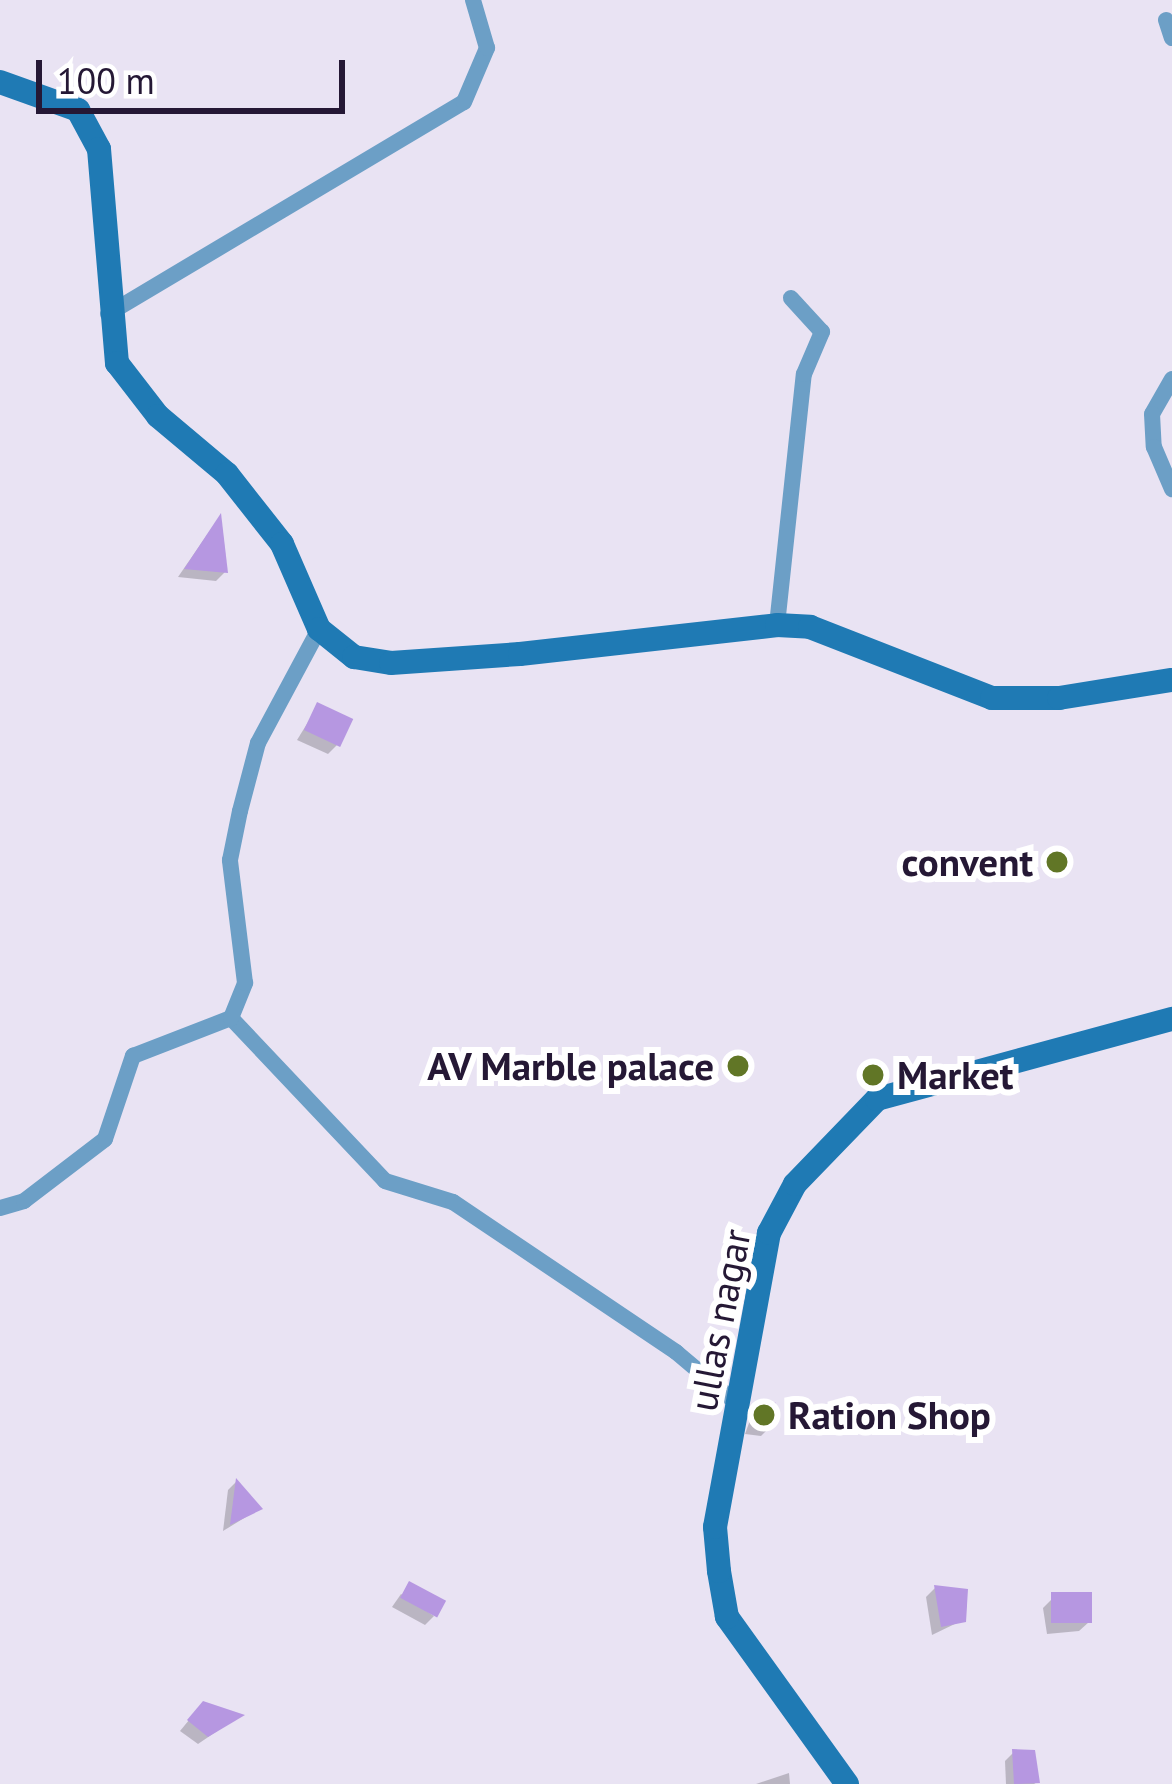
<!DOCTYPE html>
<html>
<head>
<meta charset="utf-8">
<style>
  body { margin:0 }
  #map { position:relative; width:1172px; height:1784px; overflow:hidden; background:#e9e3f3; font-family:"PT Sans",sans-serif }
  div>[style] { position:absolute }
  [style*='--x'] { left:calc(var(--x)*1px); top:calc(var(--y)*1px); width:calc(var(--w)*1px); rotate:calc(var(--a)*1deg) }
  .shadow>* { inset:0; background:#0003 }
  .building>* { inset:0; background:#b697e1; transform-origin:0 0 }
  .street>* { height:16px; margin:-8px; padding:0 8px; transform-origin:8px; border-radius:8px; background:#6c9fc6 }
  .secondary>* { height:24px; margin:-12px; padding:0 12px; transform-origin:12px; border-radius:12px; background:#1f7ab4 }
  .dots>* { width:33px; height:33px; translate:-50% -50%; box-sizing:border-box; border:6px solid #fff; border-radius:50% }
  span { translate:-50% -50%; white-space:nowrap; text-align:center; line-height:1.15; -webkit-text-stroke:12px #fff; paint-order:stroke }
  .poi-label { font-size:39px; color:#251835; font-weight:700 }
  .right { translate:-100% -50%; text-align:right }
  .left { translate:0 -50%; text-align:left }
  .street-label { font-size:39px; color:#251835 }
  .scale { position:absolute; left:36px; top:60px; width:309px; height:54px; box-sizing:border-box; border:6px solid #251835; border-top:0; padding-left:15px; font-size:36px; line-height:42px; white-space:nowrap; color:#251835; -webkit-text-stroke:9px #fff; paint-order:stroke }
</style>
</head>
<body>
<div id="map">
  <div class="shadow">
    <div style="clip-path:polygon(218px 519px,225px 572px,216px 581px,178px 577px)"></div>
    <div style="clip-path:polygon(318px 706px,337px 745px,328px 754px,297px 740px)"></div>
    <div style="clip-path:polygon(756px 1404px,770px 1427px,761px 1436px,745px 1434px)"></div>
    <div style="clip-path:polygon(236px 1482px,259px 1509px,223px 1531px,228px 1490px)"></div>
    <div style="clip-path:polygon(935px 1588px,963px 1620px,932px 1635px,926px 1597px)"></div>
    <div style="clip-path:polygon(401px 1594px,434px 1616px,425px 1625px,392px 1607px)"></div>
    <div style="clip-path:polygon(1052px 1599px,1089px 1622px,1079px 1631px,1047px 1634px,1043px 1608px)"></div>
    <div style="clip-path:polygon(194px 1714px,239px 1716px,198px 1744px,180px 1731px)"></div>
    <div style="clip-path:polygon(1014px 1752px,1037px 1782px,1034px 1784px,1006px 1784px,1005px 1761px)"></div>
    <div style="clip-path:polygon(789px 1773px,790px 1784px,756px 1784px)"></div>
  </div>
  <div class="building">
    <div style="clip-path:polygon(221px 513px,228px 573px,184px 569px)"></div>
    <div style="left:317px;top:702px;width:40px;height:31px;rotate:25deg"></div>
    <div style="left:755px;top:1401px;width:21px;height:25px;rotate:5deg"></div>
    <div style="clip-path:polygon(236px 1478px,263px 1509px,230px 1525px)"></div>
    <div style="left:409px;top:1581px;width:42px;height:19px;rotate:28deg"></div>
    <div style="clip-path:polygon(934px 1585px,968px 1589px,966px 1622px,941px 1627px)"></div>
    <div style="left:1092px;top:1592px;width:31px;height:41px;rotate:90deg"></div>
    <div style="clip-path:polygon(203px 1701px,245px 1715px,208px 1737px,187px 1720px)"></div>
    <div style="clip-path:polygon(1012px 1749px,1035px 1750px,1040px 1783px,1014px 1784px)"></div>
  </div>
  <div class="street">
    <div style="--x:1166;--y:20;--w:19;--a:72"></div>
    <div style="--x:108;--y:314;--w:414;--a:-30.8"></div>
    <div style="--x:464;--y:102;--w:59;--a:-66.9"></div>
    <div style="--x:487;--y:48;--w:50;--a:-106.3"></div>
    <div style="--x:1172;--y:379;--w:40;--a:119.7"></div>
    <div style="--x:1152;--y:414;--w:33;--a:87"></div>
    <div style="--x:1154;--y:447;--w:46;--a:66.8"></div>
    <div style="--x:777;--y:625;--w:252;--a:-83.9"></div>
    <div style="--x:804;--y:374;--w:46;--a:-66.8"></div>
    <div style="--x:822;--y:332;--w:46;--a:-132.4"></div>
    <div style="--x:231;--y:1018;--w:224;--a:46.6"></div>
    <div style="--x:385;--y:1181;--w:71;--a:17.2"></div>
    <div style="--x:453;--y:1202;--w:269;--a:33.9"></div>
    <div style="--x:676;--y:1352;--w:84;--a:40.2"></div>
    <div style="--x:0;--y:1208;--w:25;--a:-16"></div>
    <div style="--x:24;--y:1201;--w:102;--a:-37.4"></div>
    <div style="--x:105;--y:1139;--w:88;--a:-71.4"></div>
    <div style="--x:133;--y:1056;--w:105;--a:-21.2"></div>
    <div style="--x:231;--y:1018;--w:38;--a:-68"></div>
    <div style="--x:245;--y:983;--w:124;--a:-97"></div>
    <div style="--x:230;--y:860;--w:50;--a:-78.5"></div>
    <div style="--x:240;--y:811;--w:70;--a:-75.2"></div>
    <div style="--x:258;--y:743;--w:129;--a:-61.8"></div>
  </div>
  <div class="secondary">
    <div style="--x:0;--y:82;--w:83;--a:19.7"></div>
    <div style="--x:78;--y:110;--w:44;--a:61.7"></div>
    <div style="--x:99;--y:149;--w:215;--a:85.2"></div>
    <div style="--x:117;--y:363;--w:67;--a:52.3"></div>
    <div style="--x:158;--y:416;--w:90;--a:40"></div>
    <div style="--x:227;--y:474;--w:89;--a:51.8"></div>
    <div style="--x:282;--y:544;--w:93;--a:66.5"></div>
    <div style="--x:319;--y:629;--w:45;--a:38.7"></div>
    <div style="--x:354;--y:657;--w:37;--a:9"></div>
    <div style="--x:391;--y:663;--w:129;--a:-4"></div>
    <div style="--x:520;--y:654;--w:259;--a:-6.4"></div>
    <div style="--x:777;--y:625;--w:33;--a:3"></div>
    <div style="--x:810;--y:627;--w:195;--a:21.3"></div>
    <div style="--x:992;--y:698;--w:67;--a:0"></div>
    <div style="--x:1059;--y:698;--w:114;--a:-9.1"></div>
    <div style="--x:847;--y:1784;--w:206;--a:-125.7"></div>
    <div style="--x:727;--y:1617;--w:47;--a:-99.9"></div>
    <div style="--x:719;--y:1571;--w:44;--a:-95.2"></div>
    <div style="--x:715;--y:1527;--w:299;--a:-79.6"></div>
    <div style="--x:769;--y:1233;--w:55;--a:-62"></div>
    <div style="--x:795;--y:1184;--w:118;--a:-46"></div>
    <div style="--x:877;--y:1099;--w:306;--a:-15.2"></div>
  </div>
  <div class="dots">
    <div style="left:1057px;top:862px;background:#617626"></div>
    <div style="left:738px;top:1066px;background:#617626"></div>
    <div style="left:873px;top:1075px;background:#617626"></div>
    <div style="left:764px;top:1415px;background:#617626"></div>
  </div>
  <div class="poi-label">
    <span class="right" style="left:1033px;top:862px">convent</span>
    <span class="right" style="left:714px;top:1066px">AV Marble palace</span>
    <span class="left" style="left:897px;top:1075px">Market</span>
    <span class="left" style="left:788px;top:1415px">Ration Shop</span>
  </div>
  <div class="street-label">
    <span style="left:720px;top:1320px;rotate:-79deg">ullas nagar</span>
  </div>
  <div class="scale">100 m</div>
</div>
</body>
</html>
